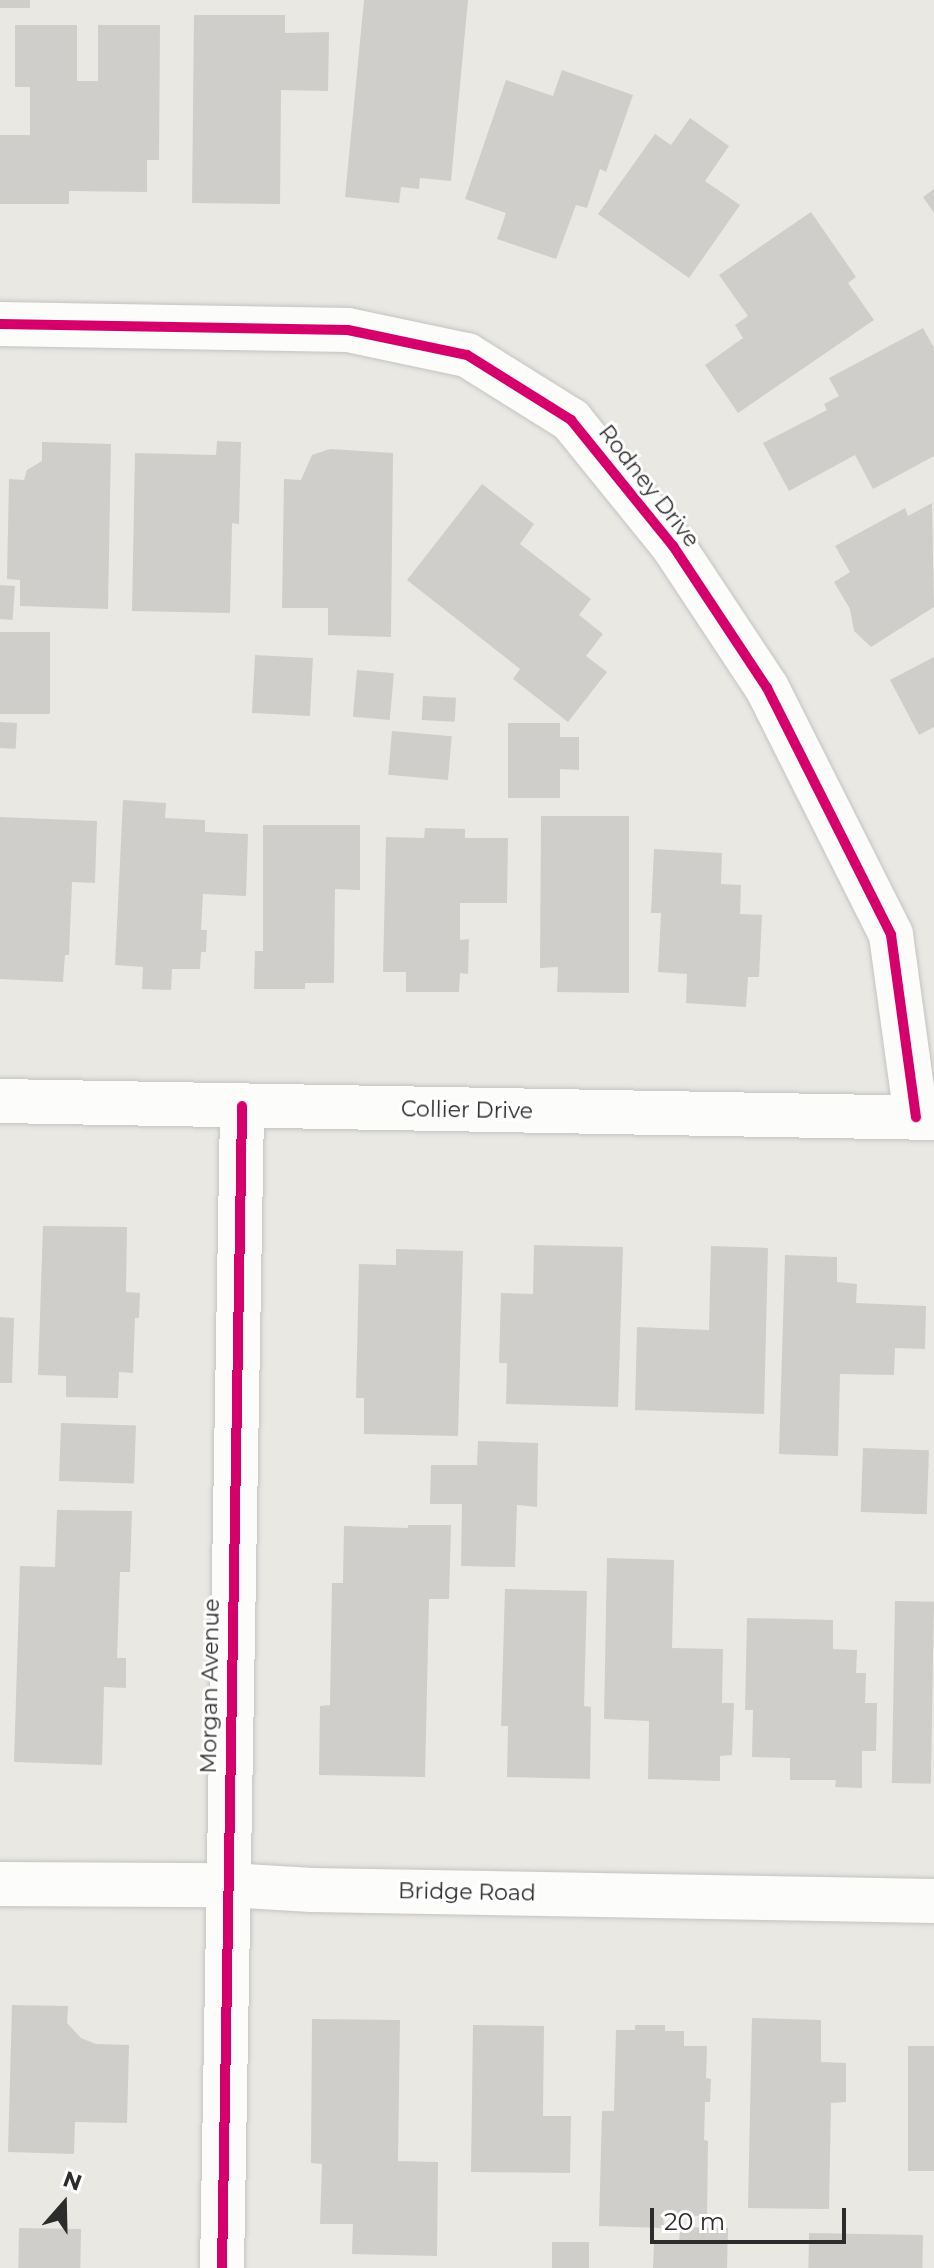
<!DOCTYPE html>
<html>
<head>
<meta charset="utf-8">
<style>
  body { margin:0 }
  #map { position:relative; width:934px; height:2268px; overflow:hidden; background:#eae8e3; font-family:Montserrat,sans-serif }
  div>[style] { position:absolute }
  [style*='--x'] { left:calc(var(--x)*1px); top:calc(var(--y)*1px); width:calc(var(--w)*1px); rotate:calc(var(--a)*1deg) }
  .building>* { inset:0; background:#cfceca; transform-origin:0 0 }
  .roads { filter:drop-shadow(0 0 2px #c4c3c3) drop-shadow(0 0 2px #c4c3c3) }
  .street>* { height:44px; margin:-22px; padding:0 22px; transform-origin:22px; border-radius:22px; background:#fcfcfb }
  .cycleway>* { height:10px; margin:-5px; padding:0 5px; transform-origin:5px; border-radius:5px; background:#d6006c }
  span { translate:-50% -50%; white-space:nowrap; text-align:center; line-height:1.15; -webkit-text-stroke:6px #fff; paint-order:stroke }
  .street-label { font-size:22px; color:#2c2c2c }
  .north { position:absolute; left:24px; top:2164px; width:80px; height:80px; -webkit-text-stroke:6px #fff; paint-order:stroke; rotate:20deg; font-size:22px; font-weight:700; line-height:32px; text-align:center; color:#2c2c2c }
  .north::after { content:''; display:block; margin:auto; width:28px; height:36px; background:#2c2c2c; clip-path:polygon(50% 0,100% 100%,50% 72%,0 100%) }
  .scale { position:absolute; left:650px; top:2208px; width:196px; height:36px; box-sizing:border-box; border:4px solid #2c2c2c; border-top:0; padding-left:10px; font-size:24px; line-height:28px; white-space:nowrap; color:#2c2c2c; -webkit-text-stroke:6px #fff; paint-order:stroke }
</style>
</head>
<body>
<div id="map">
  <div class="building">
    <div style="left:0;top:0;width:30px;height:8px"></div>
    <div style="clip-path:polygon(364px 0,468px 0,451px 181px,420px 178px,419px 189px,401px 187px,399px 203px,345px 197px)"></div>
    <div style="clip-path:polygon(194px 15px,285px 15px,285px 33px,329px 32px,328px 91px,281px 90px,280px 204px,192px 203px)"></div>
    <div style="clip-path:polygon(15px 25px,77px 25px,77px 81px,98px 81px,98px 25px,160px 25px,159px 160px,147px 160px,147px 192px,69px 191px,69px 204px,0 204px,0 135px,30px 135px,30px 87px,15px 87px)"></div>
    <div style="clip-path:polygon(562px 70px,633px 95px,606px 172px,600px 169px,587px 208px,576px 205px,556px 259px,497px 239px,506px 213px,465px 199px,506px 80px,553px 96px)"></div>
    <div style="clip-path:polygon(690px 118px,729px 146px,705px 181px,740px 205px,689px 278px,598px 214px,655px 134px,671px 145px)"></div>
    <div style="clip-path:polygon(934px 189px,934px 213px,923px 197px)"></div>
    <div style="clip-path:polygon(811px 212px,856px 277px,848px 283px,874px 320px,738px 413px,705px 365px,743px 338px,735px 325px,748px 316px,719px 275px)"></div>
    <div style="clip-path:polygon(923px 328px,934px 348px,934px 456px,873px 489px,855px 455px,789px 491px,763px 443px,827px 410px,824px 404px,839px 396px,829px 378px)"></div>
    <div style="clip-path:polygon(217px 441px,241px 442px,239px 524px,232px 523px,230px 613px,132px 611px,135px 453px,216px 455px)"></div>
    <div style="clip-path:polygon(42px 442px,111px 444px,108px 609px,20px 606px,20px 580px,7px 579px,9px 479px,24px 480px,27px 470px,42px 461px)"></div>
    <div style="clip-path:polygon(330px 449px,393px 453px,391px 637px,328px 635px,328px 608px,282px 608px,284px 479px,301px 480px,312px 455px)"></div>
    <div style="clip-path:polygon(482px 484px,534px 524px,520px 544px,591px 599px,579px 615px,603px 634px,586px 656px,607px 672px,568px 722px,513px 679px,520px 669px,407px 580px)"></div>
    <div style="clip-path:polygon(932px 503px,934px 607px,871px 647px,854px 631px,850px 609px,834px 582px,850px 572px,835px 546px,905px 508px,908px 516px)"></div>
    <div style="left:0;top:585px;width:15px;height:34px;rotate:4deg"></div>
    <div style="left:0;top:632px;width:50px;height:82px"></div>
    <div style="left:255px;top:655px;width:58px;height:58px;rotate:3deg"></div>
    <div style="clip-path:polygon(934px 657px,934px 727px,919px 735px,890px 680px)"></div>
    <div style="left:357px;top:670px;width:37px;height:47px;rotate:5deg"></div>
    <div style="left:423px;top:696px;width:33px;height:24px;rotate:3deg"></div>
    <div style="left:0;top:722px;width:17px;height:26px;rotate:3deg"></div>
    <div style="clip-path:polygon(508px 723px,560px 723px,560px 737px,579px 737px,579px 770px,560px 769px,560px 798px,508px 798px)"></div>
    <div style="left:392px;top:731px;width:60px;height:44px;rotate:5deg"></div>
    <div style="clip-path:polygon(123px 800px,166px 803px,165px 818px,205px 820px,205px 832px,248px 834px,246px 896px,203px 894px,201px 930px,207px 930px,206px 952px,201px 952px,200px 969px,172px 969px,171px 990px,142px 989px,143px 967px,115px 965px)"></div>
    <div style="clip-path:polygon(541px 816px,629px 816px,629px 993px,557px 992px,558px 967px,540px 968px)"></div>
    <div style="clip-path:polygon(0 817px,97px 821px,95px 883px,72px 882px,69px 955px,65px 955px,63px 982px,0 979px)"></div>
    <div style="clip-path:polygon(263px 825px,360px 825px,360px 890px,335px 889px,334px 983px,305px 983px,305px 989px,254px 989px,255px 951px,263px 951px)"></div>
    <div style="clip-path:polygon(425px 828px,465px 829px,465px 838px,508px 838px,507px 903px,460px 903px,460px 940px,469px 939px,468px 974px,460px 973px,459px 992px,406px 992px,406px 972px,383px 972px,386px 837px,424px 838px)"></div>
    <div style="clip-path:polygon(654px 849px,722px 853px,721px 884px,741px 885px,740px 914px,762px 915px,759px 977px,748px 977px,746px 1007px,686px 1003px,687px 974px,658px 972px,661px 913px,651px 913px)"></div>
    <div style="clip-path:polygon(43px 1226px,127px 1227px,126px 1292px,140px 1293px,139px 1318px,135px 1318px,133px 1373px,119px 1372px,118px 1398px,66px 1397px,66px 1376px,38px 1375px)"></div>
    <div style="clip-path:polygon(534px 1245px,623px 1247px,618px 1407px,506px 1404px,507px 1363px,499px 1363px,501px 1293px,533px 1294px)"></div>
    <div style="clip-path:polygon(711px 1246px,768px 1248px,764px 1414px,635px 1410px,637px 1327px,709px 1330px)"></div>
    <div style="clip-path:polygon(396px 1249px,463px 1251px,458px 1436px,364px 1434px,364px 1398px,356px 1398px,359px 1264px,396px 1265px)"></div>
    <div style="clip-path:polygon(785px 1255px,837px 1257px,837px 1282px,857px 1284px,856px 1303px,926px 1306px,925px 1349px,895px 1348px,894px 1375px,840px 1374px,838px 1456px,779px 1454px)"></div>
    <div style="clip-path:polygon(0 1317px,14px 1318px,12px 1383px,0 1383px)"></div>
    <div style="left:61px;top:1423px;width:75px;height:58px;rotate:2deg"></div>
    <div style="clip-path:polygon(478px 1441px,538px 1443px,537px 1507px,517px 1505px,515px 1567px,461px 1566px,462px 1504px,430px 1504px,431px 1465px,477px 1465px)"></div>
    <div style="left:863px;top:1448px;width:66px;height:64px;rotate:2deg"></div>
    <div style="clip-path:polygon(57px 1510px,132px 1511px,130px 1572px,120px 1572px,117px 1658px,126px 1658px,126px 1688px,104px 1687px,102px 1765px,14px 1762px,20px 1566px,55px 1567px)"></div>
    <div style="clip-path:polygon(408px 1525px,451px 1525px,449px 1599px,429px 1599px,425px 1777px,319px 1775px,320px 1706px,330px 1705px,332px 1583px,343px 1583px,344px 1526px,408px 1528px)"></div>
    <div style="clip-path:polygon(607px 1558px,674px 1560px,672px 1648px,723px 1649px,722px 1703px,734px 1703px,732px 1755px,720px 1756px,720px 1781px,648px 1779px,649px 1721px,604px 1719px)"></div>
    <div style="clip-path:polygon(505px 1589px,587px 1591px,584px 1706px,591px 1707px,590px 1779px,507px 1777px,508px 1726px,501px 1726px)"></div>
    <div style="left:895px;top:1601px;width:39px;height:182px;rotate:1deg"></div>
    <div style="clip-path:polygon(747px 1618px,833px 1620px,833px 1649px,857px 1650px,856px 1673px,866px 1673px,865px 1703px,877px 1703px,876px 1751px,862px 1751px,862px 1788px,835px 1787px,836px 1780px,790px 1780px,790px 1758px,752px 1757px,753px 1710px,745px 1710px)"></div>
    <div style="clip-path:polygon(12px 2005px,68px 2006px,67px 2023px,81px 2038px,96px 2044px,129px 2045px,127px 2123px,75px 2122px,74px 2154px,8px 2152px)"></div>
    <div style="clip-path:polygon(752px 2018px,821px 2020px,821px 2062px,846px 2063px,846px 2102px,831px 2103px,829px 2209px,748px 2208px)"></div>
    <div style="clip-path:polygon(312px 2019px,400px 2020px,398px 2161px,438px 2162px,437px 2256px,352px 2254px,353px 2224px,320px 2224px,322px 2164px,311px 2163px)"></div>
    <div style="clip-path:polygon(473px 2025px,544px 2026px,543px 2116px,571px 2116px,570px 2173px,471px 2172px)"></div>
    <div style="clip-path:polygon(635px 2025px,665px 2025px,665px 2031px,684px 2031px,684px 2046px,707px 2046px,706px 2078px,711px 2079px,710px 2102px,705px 2102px,704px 2140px,708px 2141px,707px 2216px,663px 2215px,664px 2228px,599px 2226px,602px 2111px,614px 2111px,616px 2030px,635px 2030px)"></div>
    <div style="left:908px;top:2046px;width:26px;height:125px"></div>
    <div style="clip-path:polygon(680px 2227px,728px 2228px,727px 2268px,653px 2268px,654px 2243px,679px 2244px)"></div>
    <div style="left:19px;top:2228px;width:62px;height:40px;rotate:1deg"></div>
    <div style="left:809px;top:2233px;width:114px;height:35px;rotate:1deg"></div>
    <div style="left:552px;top:2242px;width:37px;height:26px"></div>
  </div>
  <div class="roads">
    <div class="street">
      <div style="--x:0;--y:324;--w:348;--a:1"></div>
      <div style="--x:348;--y:330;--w:122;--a:11.9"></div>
      <div style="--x:467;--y:355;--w:123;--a:32"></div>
      <div style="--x:571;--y:420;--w:162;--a:51"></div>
      <div style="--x:673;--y:546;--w:170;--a:56.5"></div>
      <div style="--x:767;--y:688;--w:276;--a:63.3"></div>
      <div style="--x:891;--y:935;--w:184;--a:82.2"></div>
      <div style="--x:0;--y:1101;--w:934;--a:1.04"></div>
      <div style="--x:0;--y:1884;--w:228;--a:0.3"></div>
      <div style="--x:228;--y:1885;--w:84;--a:3.4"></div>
      <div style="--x:312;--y:1890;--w:622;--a:1.01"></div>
      <div style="--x:222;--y:2268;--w:1162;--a:-89.01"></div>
    </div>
  </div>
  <div class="cycleway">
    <div style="--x:0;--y:324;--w:348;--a:1"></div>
    <div style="--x:348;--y:330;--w:122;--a:11.9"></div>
    <div style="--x:467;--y:355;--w:123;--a:32"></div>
    <div style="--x:571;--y:420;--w:162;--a:51"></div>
    <div style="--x:673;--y:546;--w:170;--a:56.5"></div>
    <div style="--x:767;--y:688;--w:276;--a:63.3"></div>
    <div style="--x:891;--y:935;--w:184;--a:82.2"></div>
    <div style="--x:222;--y:2268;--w:1162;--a:-89.01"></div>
  </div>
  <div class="street-label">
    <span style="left:649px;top:486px;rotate:52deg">Rodney Drive</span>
    <span style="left:467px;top:1110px;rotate:1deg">Collier Drive</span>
    <span style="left:210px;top:1686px;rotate:-89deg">Morgan Avenue</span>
    <span style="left:467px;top:1892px;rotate:1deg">Bridge Road</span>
  </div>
  <div class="north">N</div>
  <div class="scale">20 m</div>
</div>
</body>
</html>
